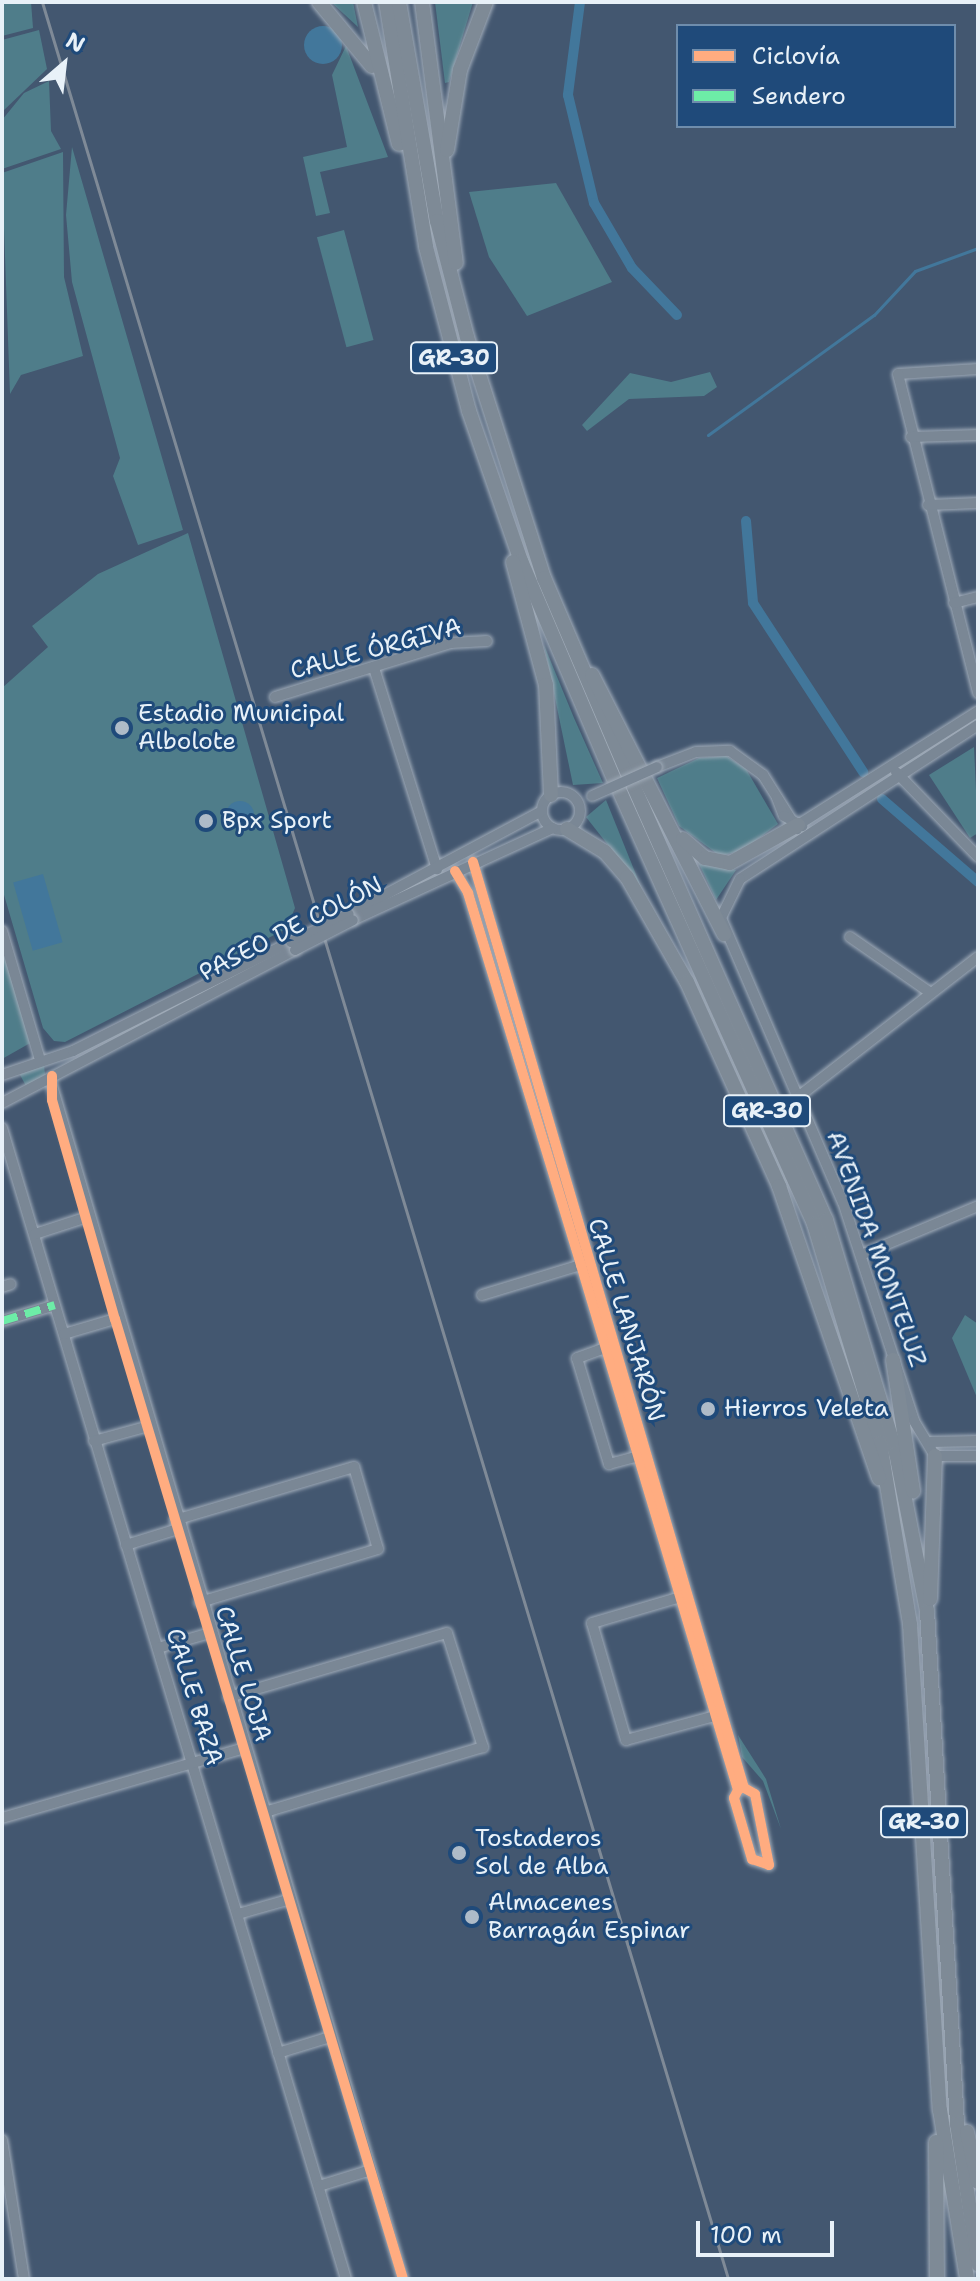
<!DOCTYPE html>
<html>
<head>
<meta charset="utf-8">
<style>
  body { margin:0 }
  #map { position:relative; width:980px; height:2281px; overflow:hidden; background:#435770; font-family:"Shantell Sans",sans-serif }
  div>[style] { position:absolute }
  [style*='--x'] { left:calc(var(--x)*1px); top:calc(var(--y)*1px); width:calc(var(--w)*1px); rotate:calc(var(--a)*1deg) }
  .green>* { inset:0; background:#4f7d8a; transform-origin:0 0 }
  .water>* { inset:0; background:#42779b; transform-origin:0 0 }
  .round { border-radius:50% }
  .stream>* { height:3px; margin:-1.5px; padding:0 1.5px; transform-origin:1.5px; border-radius:1.5px; background:#42779b }
  .canal>* { height:10px; margin:-5px; padding:0 5px; transform-origin:5px; border-radius:5px; background:#42779b }
  .roads { filter:drop-shadow(0 0 2px #a0abb8) drop-shadow(0 0 2px #a0abb8) }
  .minor>* { height:10px; margin:-5px; padding:0 5px; transform-origin:5px; border-radius:5px; background:#7a8795 }
  .minor>.ring { margin:-5px; padding:0; box-sizing:content-box; background:none; border:10px solid #7a8795; border-radius:50% }
  .highway>* { height:14px; margin:-7px; padding:0 7px; transform-origin:7px; border-radius:7px; background:#7e8a96 }
  .rail>* { height:3px; margin:-1.5px; padding:0 1.5px; transform-origin:1.5px; border-radius:1.5px; background:#7f8a97 }
  .bridges { filter:drop-shadow(0 0 2px #a0abb8) drop-shadow(0 0 2px #a0abb8) }
  .minor-bridge>* { height:10px; margin:-5px; padding:0 5px; transform-origin:5px; border-radius:5px; background:#7a8795 }
  .quiet>* { height:8px; margin-top:-4px; transform-origin:0; background:repeating-linear-gradient(90deg,#6deda7 0 16px,transparent 0 24px) }
  .cycleway>* { height:10px; margin:-5px; padding:0 5px; transform-origin:5px; border-radius:5px; background:#ffac80 }
  .dots>* { width:22px; height:22px; translate:-50% -50%; box-sizing:border-box; border:4px solid #1f4a7a; border-radius:50% }
  span { translate:-50% -50%; white-space:nowrap; text-align:center; line-height:1.15; -webkit-text-stroke:6px #1f4a7a; paint-order:stroke }
  .shield-label span { padding:2px 6px; background:#1f4a7a; border:2px solid; border-radius:6px; -webkit-text-stroke-width:0 }
  .shield-label { font-size:22px; color:#e8f1f8; font-weight:700 }
  .street-label { font-size:24px; color:#e8f1f8 }
  .poi-label { font-size:24px; color:#e8f1f8 }
  .left { translate:0 -50%; text-align:left }
  .frame { position:absolute; inset:0; border:4px solid #e8f1f8; pointer-events:none }
  .legend { position:absolute; left:676px; top:24px; width:280px; height:104px; box-sizing:border-box; background:#1f4a7a; border:2px solid #6f8dac; margin:0; padding:10px 14px; list-style:none; font-size:24px; color:#e8f1f8 }
  .legend li { display:flex; align-items:center; gap:16px; height:40px }
  .legend b { width:40px; border:2px solid #6f8dac }
  .north { position:absolute; left:24px; top:24px; width:80px; height:80px; -webkit-text-stroke:6px #1f4a7a; paint-order:stroke; rotate:28deg; font-size:22px; font-weight:700; line-height:32px; text-align:center; color:#e8f1f8 }
  .north::after { content:''; display:block; margin:auto; width:28px; height:36px; background:#e8f1f8; clip-path:polygon(50% 0,100% 100%,50% 72%,0 100%) }
  .scale { position:absolute; left:696px; top:2221px; width:138px; height:36px; box-sizing:border-box; border:4px solid #e8f1f8; border-top:0; padding-left:10px; font-size:24px; line-height:28px; white-space:nowrap; color:#e8f1f8; -webkit-text-stroke:6px #1f4a7a; paint-order:stroke }
</style>
</head>
<body>
<div id="map">
  <div class="green">
    <div style="clip-path:polygon(2px 2px,31px 2px,33px 28px,2px 36px)"></div>
    <div style="clip-path:polygon(331px 2px,353px 2px,358px 27px)"></div>
    <div style="clip-path:polygon(435px 2px,473px 2px,449px 82px,445px 83px)"></div>
    <div style="clip-path:polygon(39px 30px,47px 69px,2px 112px,2px 40px)"></div>
    <div style="clip-path:polygon(346px 46px,388px 157px,320px 172px,330px 213px,316px 216px,303px 157px,347px 147px,332px 75px)"></div>
    <div style="clip-path:polygon(49px 81px,51px 131px,61px 149px,2px 169px,2px 120px,24px 93px)"></div>
    <div style="clip-path:polygon(72px 147px,183px 530px,138px 545px,113px 476px,120px 458px,72px 282px,66px 215px)"></div>
    <div style="clip-path:polygon(63px 152px,64px 277px,83px 356px,21px 375px,10px 394px,2px 173px)"></div>
    <div style="clip-path:polygon(556px 183px,612px 282px,527px 316px,489px 257px,469px 192px)"></div>
    <div style="left:344px;top:230px;width:114px;height:28px;rotate:75deg"></div>
    <div style="clip-path:polygon(710px 372px,717px 387px,704px 396px,629px 399px,587px 431px,582px 425px,630px 373px,671px 382px)"></div>
    <div style="clip-path:polygon(188px 533px,295px 908px,286px 929px,65px 1042px,54px 1041px,43px 1028px,2px 888px,2px 688px,48px 647px,32px 626px,98px 574px)"></div>
    <div style="clip-path:polygon(544px 645px,574px 718px,603px 783px,573px 785px)"></div>
    <div style="clip-path:polygon(974px 747px,978px 833px,970px 838px,929px 775px)"></div>
    <div style="clip-path:polygon(726px 756px,746px 769px,778px 824px,743px 850px,720px 856px,679px 826px,657px 778px,699px 758px)"></div>
    <div style="clip-path:polygon(606px 800px,641px 887px,586px 817px)"></div>
    <div style="clip-path:polygon(699px 864px,736px 870px,716px 900px)"></div>
    <div style="clip-path:polygon(2px 943px,32px 1042px,2px 1059px)"></div>
    <div style="clip-path:polygon(44px 1065px,45px 1075px,26px 1086px,19px 1073px)"></div>
    <div style="clip-path:polygon(965px 1315px,978px 1324px,978px 1400px,952px 1338px)"></div>
    <div style="clip-path:polygon(738px 1735px,766px 1779px,781px 1829px,763px 1781px,742px 1757px)"></div>
  </div>
  <div class="water">
    <div class="round" style="left:304px;top:26px;width:38px;height:38px"></div>
    <div class="round" style="left:226px;top:801px;width:28px;height:28px"></div>
    <div style="left:43px;top:874px;width:71px;height:31px;rotate:74deg"></div>
  </div>
  <div class="stream">
    <div style="--x:708;--y:435;--w:205;--a:-35.9"></div>
    <div style="--x:874;--y:315;--w:60;--a:-47"></div>
    <div style="--x:915;--y:271;--w:67;--a:-20.1"></div>
  </div>
  <div class="canal">
    <div style="--x:580;--y:2;--w:94;--a:97.4"></div>
    <div style="--x:568;--y:95;--w:111;--a:76.5"></div>
    <div style="--x:594;--y:203;--w:75;--a:59.7"></div>
    <div style="--x:632;--y:268;--w:65;--a:46.2"></div>
    <div style="--x:746;--y:521;--w:82;--a:85.1"></div>
    <div style="--x:753;--y:603;--w:202;--a:56.9"></div>
    <div style="--x:882;--y:799;--w:127;--a:40.8"></div>
  </div>
  <div class="roads">
    <div class="minor">
      <div style="--x:978;--y:369;--w:80;--a:176.4"></div>
      <div style="--x:898;--y:374;--w:329;--a:75.9"></div>
      <div style="--x:911;--y:437;--w:67;--a:-1.7"></div>
      <div style="--x:928;--y:505;--w:50;--a:-2.3"></div>
      <div style="--x:954;--y:603;--w:25;--a:-14"></div>
      <div style="--x:374;--y:668;--w:211;--a:72.6"></div>
      <div style="--x:275;--y:697;--w:184;--a:-17.1"></div>
      <div style="--x:451;--y:643;--w:36;--a:-3"></div>
      <div style="--x:978;--y:725;--w:283;--a:147.1"></div>
      <div style="--x:740;--y:879;--w:43;--a:116"></div>
      <div style="--x:721;--y:918;--w:309;--a:66.8"></div>
      <div style="--x:843;--y:1202;--w:230;--a:72"></div>
      <div style="--x:914;--y:1421;--w:41;--a:59"></div>
      <div style="--x:935;--y:1456;--w:43;--a:0"></div>
      <div style="--x:657;--y:767;--w:42;--a:-21"></div>
      <div style="--x:696;--y:752;--w:34;--a:-2"></div>
      <div style="--x:730;--y:751;--w:41;--a:36"></div>
      <div style="--x:763;--y:775;--w:64;--a:57.8"></div>
      <div style="--x:896;--y:772;--w:118;--a:46"></div>
      <div class="ring" style="left:542px;top:792px;width:28px;height:28px"></div>
      <div style="--x:777;--y:798;--w:19;--a:69"></div>
      <div style="--x:784;--y:816;--w:21;--a:29"></div>
      <div style="--x:798;--y:825;--w:213;--a:-32.3"></div>
      <div style="--x:455;--y:871;--w:26;--a:59"></div>
      <div style="--x:468;--y:893;--w:389;--a:73.1"></div>
      <div style="--x:581;--y:1265;--w:548;--a:73.35"></div>
      <div style="--x:738;--y:1790;--w:9;--a:117"></div>
      <div style="--x:734;--y:1798;--w:64;--a:73.6"></div>
      <div style="--x:752;--y:1859;--w:18;--a:19"></div>
      <div style="--x:769;--y:1865;--w:72;--a:-101.2"></div>
      <div style="--x:755;--y:1794;--w:13;--a:-151"></div>
      <div style="--x:744;--y:1788;--w:965;--a:-106.31"></div>
      <div style="--x:349;--y:914;--w:219;--a:-28.1"></div>
      <div style="--x:353;--y:920;--w:220;--a:-24.7"></div>
      <div style="--x:2;--y:931;--w:131;--a:73.6"></div>
      <div style="--x:850;--y:937;--w:98;--a:34.7"></div>
      <div style="--x:2;--y:1075;--w:75;--a:-18.7"></div>
      <div style="--x:73;--y:1051;--w:244;--a:-26.6"></div>
      <div style="--x:50;--y:1079;--w:1251;--a:73.61"></div>
      <div style="--x:798;--y:1097;--w:228;--a:-37.9"></div>
      <div style="--x:2;--y:1103;--w:331;--a:-27.6"></div>
      <div style="--x:2;--y:1128;--w:1201;--a:73.36"></div>
      <div style="--x:35;--y:1234;--w:55;--a:-18.1"></div>
      <div style="--x:861;--y:1255;--w:127;--a:-22.7"></div>
      <div style="--x:2;--y:1287;--w:9;--a:-18"></div>
      <div style="--x:482;--y:1295;--w:103;--a:-16.9"></div>
      <div style="--x:2;--y:1321;--w:55;--a:-16.8"></div>
      <div style="--x:64;--y:1334;--w:53;--a:-16.4"></div>
      <div style="--x:605;--y:1348;--w:30;--a:160"></div>
      <div style="--x:577;--y:1358;--w:111;--a:73.2"></div>
      <div style="--x:609;--y:1464;--w:30;--a:-15"></div>
      <div style="--x:94;--y:1441;--w:57;--a:-15.3"></div>
      <div style="--x:931;--y:1442;--w:47;--a:-1.2"></div>
      <div style="--x:175;--y:1520;--w:187;--a:-16.5"></div>
      <div style="--x:354;--y:1467;--w:85;--a:73.7"></div>
      <div style="--x:378;--y:1549;--w:186;--a:163.4"></div>
      <div style="--x:126;--y:1545;--w:54;--a:-17.1"></div>
      <div style="--x:684;--y:1596;--w:96;--a:163.6"></div>
      <div style="--x:592;--y:1623;--w:122;--a:73.8"></div>
      <div style="--x:626;--y:1740;--w:92;--a:-15.1"></div>
      <div style="--x:158;--y:1648;--w:54;--a:-16.1"></div>
      <div style="--x:229;--y:1697;--w:227;--a:-16.4"></div>
      <div style="--x:447;--y:1633;--w:120;--a:72.5"></div>
      <div style="--x:483;--y:1747;--w:227;--a:163.4"></div>
      <div style="--x:2;--y:1818;--w:252;--a:-16.1"></div>
      <div style="--x:238;--y:1914;--w:55;--a:-15.8"></div>
      <div style="--x:278;--y:2053;--w:54;--a:-17.1"></div>
      <div style="--x:2;--y:2140;--w:141;--a:81"></div>
      <div style="--x:319;--y:2186;--w:54;--a:-17.1"></div>
    </div>
    <div class="highway">
      <div style="--x:319;--y:2;--w:83;--a:50.4"></div>
      <div style="--x:364;--y:2;--w:146;--a:76.2"></div>
      <div style="--x:386;--y:2;--w:248;--a:80.7"></div>
      <div style="--x:426;--y:247;--w:170;--a:75.3"></div>
      <div style="--x:469;--y:411;--w:159;--a:70.9"></div>
      <div style="--x:521;--y:561;--w:237;--a:66.9"></div>
      <div style="--x:399;--y:2;--w:222;--a:80.2"></div>
      <div style="--x:437;--y:221;--w:120;--a:75.5"></div>
      <div style="--x:467;--y:337;--w:253;--a:72.3"></div>
      <div style="--x:544;--y:578;--w:211;--a:66.8"></div>
      <div style="--x:422;--y:2;--w:263;--a:82.6"></div>
      <div style="--x:447;--y:150;--w:81;--a:-80.8"></div>
      <div style="--x:460;--y:70;--w:73;--a:-69.1"></div>
      <div style="--x:513;--y:562;--w:127;--a:75"></div>
      <div style="--x:546;--y:685;--w:110;--a:87.4"></div>
      <div style="--x:592;--y:675;--w:291;--a:63"></div>
      <div style="--x:634;--y:787;--w:474;--a:66.1"></div>
      <div style="--x:826;--y:1220;--w:243;--a:73.3"></div>
      <div style="--x:896;--y:1453;--w:161;--a:78.9"></div>
      <div style="--x:927;--y:1611;--w:514;--a:86.65"></div>
      <div style="--x:957;--y:2124;--w:142;--a:81.5"></div>
      <div style="--x:620;--y:792;--w:474;--a:65.8"></div>
      <div style="--x:814;--y:1224;--w:229;--a:73.2"></div>
      <div style="--x:880;--y:1443;--w:184;--a:80.6"></div>
      <div style="--x:910;--y:1625;--w:486;--a:86.5"></div>
      <div style="--x:940;--y:2110;--w:171;--a:80.9"></div>
      <div style="--x:567;--y:829;--w:44;--a:31.2"></div>
      <div style="--x:605;--y:852;--w:33;--a:49"></div>
      <div style="--x:627;--y:877;--w:121;--a:60.3"></div>
      <div style="--x:687;--y:982;--w:224;--a:65.7"></div>
      <div style="--x:779;--y:1186;--w:309;--a:71.1"></div>
      <div style="--x:683;--y:839;--w:29;--a:41"></div>
      <div style="--x:705;--y:858;--w:25;--a:11"></div>
      <div style="--x:730;--y:863;--w:78;--a:-29.2"></div>
      <div style="--x:893;--y:1360;--w:133;--a:81.3"></div>
      <div style="--x:930;--y:1599;--w:143;--a:-88"></div>
      <div style="--x:967;--y:2132;--w:51;--a:77.6"></div>
      <div style="--x:936;--y:2142;--w:137;--a:89.6"></div>
    </div>
  </div>
  <div class="rail">
    <div style="--x:42;--y:2;--w:2378;--a:73.23"></div>
  </div>
  <div class="bridges">
    <div class="minor-bridge">
      <div style="--x:592;--y:796;--w:71;--a:-24"></div>
      <div style="--x:291;--y:942;--w:64;--a:-25.8"></div>
      <div style="--x:295;--y:950;--w:65;--a:-27.3"></div>
    </div>
  </div>
  <div class="quiet">
    <div style="--x:2;--y:1321;--w:55;--a:-16.8"></div>
  </div>
  <div class="cycleway">
    <div style="--x:455;--y:871;--w:26;--a:59"></div>
    <div style="--x:468;--y:893;--w:389;--a:73.1"></div>
    <div style="--x:581;--y:1265;--w:548;--a:73.35"></div>
    <div style="--x:738;--y:1790;--w:9;--a:117"></div>
    <div style="--x:734;--y:1798;--w:64;--a:73.6"></div>
    <div style="--x:752;--y:1859;--w:18;--a:19"></div>
    <div style="--x:769;--y:1865;--w:72;--a:-101.2"></div>
    <div style="--x:755;--y:1794;--w:13;--a:-151"></div>
    <div style="--x:744;--y:1788;--w:965;--a:-106.31"></div>
    <div style="--x:52;--y:1076;--w:24;--a:90"></div>
    <div style="--x:52;--y:1100;--w:228;--a:74"></div>
    <div style="--x:115;--y:1319;--w:1002;--a:73.3"></div>
  </div>
  <div class="dots">
    <div style="left:122px;top:728px;background:#aebbc8"></div>
    <div style="left:206px;top:821px;background:#aebbc8"></div>
    <div style="left:708px;top:1409px;background:#aebbc8"></div>
    <div style="left:459px;top:1853px;background:#aebbc8"></div>
    <div style="left:472px;top:1917px;background:#aebbc8"></div>
  </div>
  <div class="shield-label">
    <span style="left:454px;top:358px">GR-30</span>
    <span style="left:767px;top:1111px">GR-30</span>
    <span style="left:924px;top:1822px">GR-30</span>
  </div>
  <div class="street-label">
    <span style="left:376px;top:649px;rotate:-15deg">CALLE ÓRGIVA</span>
    <span style="left:291px;top:929px;rotate:-27deg">PASEO DE COLÓN</span>
    <span style="left:876px;top:1249px;rotate:70deg">AVENIDA MONTELUZ</span>
    <span style="left:626px;top:1320px;rotate:73deg">CALLE LANJARÓN</span>
    <span style="left:243px;top:1674px;rotate:73deg">CALLE LOJA</span>
    <span style="left:194px;top:1697px;rotate:73deg">CALLE BAZA</span>
  </div>
  <div class="poi-label">
    <span class="left" style="left:138px;top:728px">Estadio Municipal<br>Albolote</span>
    <span class="left" style="left:222px;top:821px">Bpx Sport</span>
    <span class="left" style="left:724px;top:1409px">Hierros Veleta</span>
    <span class="left" style="left:475px;top:1853px">Tostaderos<br>Sol de Alba</span>
    <span class="left" style="left:488px;top:1917px">Almacenes<br>Barragán Espinar</span>
  </div>
  <div class="frame"></div>
  <ul class="legend">
  <li><b style="height:10px;background:#ffac80"></b>Ciclovía</li>
  <li><b style="height:10px;background:#6deda7"></b>Sendero</li>
  </ul>
  <div class="north">N</div>
  <div class="scale">100 m</div>
</div>
</body>
</html>
